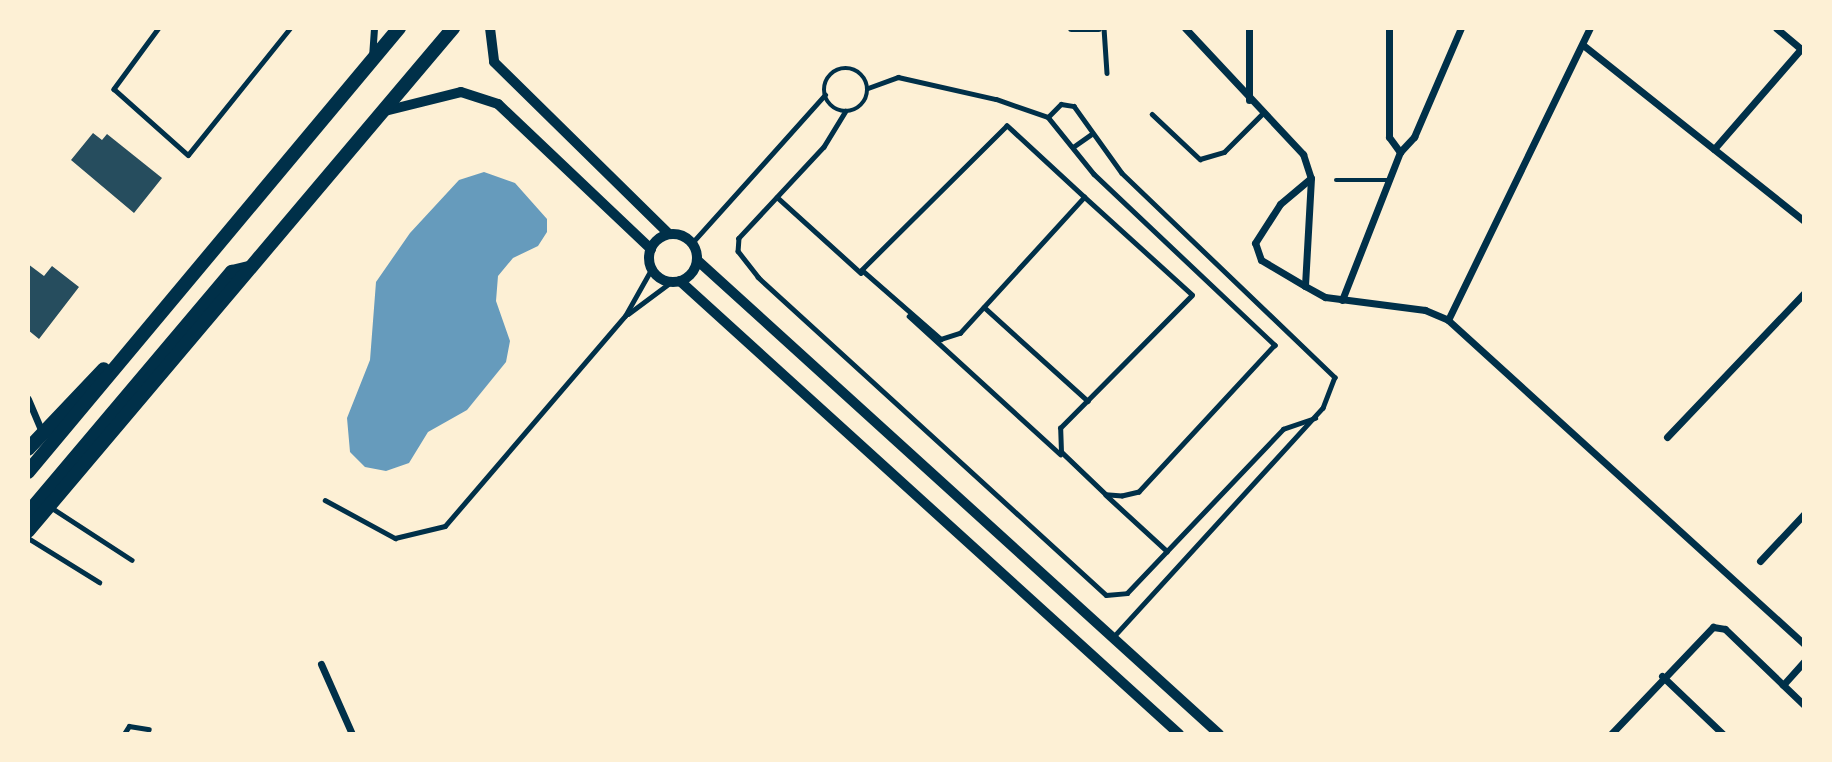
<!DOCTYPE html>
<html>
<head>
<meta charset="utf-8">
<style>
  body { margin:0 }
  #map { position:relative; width:1832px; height:762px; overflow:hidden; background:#fdf0d5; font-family:Signika,sans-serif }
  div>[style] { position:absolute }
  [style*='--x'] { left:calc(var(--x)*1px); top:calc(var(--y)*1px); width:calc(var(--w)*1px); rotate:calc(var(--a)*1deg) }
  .water>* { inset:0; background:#669bbc }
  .building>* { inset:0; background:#264d5e }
  .service>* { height:4.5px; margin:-2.25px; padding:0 2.25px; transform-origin:2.25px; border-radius:2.25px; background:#003049 }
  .service>.ring { margin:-2.25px; padding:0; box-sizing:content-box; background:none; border:4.5px solid #003049; border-radius:50% }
  .minor>* { height:7px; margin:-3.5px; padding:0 3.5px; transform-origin:3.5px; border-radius:3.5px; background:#003049 }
  .secondary>* { height:10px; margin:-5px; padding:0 5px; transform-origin:5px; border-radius:5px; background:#003049 }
  .secondary>.ring { margin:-5px; padding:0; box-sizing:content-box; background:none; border:10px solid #003049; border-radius:50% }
  .trunk>* { height:14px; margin:-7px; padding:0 7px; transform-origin:7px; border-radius:7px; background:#003049 }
  span { translate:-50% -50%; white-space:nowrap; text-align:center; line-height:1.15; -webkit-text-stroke:6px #fdf0d5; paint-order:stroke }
  .frame { position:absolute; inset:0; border:30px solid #fdf0d5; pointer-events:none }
</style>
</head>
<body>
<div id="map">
  <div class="water">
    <div style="clip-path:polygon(484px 172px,515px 183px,547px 219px,547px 232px,538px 246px,513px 258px,498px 276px,496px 301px,510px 341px,506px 362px,467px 410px,428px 432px,409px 463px,386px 471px,365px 467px,350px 452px,347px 418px,370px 360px,376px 282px,410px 233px,459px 180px)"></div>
  </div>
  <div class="building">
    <div style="clip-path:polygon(93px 133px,102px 140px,107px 134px,162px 178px,134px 213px,71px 160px)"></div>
    <div style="clip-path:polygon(28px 264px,44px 276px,52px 266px,79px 287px,39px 339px,28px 330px)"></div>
  </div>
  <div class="service">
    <div style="--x:159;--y:28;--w:76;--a:126.4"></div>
    <div style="--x:114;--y:89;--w:99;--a:41.7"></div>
    <div style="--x:188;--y:155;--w:163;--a:-51.2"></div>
    <div style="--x:1104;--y:28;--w:45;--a:86.2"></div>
    <div class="ring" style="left:824px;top:68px;width:39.5px;height:39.5px"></div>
    <div style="--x:868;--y:88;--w:32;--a:-20"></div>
    <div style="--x:898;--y:77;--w:100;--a:12.7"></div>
    <div style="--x:996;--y:99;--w:55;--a:19.1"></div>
    <div style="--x:1048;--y:117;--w:73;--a:51.1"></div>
    <div style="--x:1094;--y:174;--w:249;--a:43.4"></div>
    <div style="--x:1275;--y:345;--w:200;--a:132.8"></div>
    <div style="--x:1139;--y:492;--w:17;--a:167"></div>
    <div style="--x:1122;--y:496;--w:16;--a:-176"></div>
    <div style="--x:1106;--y:495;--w:62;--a:-136.3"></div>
    <div style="--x:1061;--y:452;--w:24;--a:-92"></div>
    <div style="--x:1060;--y:428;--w:187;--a:-45.2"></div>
    <div style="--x:1192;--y:295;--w:146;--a:-137.8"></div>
    <div style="--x:1084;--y:197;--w:105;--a:-137.3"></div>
    <div style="--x:1007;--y:126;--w:204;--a:135.2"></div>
    <div style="--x:862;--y:270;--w:105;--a:41.1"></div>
    <div style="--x:941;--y:339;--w:20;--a:-18"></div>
    <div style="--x:960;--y:333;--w:184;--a:-47.6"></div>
    <div style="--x:846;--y:111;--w:42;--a:121.4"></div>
    <div style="--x:824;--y:147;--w:125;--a:133"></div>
    <div style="--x:739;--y:238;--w:13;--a:94"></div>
    <div style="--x:738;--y:251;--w:33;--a:52"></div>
    <div style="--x:758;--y:277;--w:471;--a:42.4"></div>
    <div style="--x:1106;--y:595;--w:21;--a:-5"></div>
    <div style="--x:1127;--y:593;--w:226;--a:-46.4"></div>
    <div style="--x:1283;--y:429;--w:34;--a:-19"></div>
    <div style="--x:1152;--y:114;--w:66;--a:43.2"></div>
    <div style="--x:1200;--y:159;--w:25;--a:-16"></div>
    <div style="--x:1224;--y:152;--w:54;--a:-45"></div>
    <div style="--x:1048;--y:117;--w:18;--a:-45"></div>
    <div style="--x:1061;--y:104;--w:13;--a:9"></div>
    <div style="--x:1074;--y:106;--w:82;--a:54.4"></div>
    <div style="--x:1122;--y:173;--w:295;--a:43.8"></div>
    <div style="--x:1335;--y:377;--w:33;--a:111"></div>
    <div style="--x:1323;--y:408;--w:310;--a:132.4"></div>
    <div style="--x:1073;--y:147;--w:21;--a:-35"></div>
    <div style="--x:1336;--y:180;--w:53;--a:0"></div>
    <div style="--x:777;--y:197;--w:113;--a:42.1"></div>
    <div style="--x:692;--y:243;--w:199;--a:-48.1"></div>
    <div style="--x:984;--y:307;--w:140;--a:42.1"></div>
    <div style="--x:628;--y:314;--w:54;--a:-36.7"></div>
    <div style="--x:909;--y:316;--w:205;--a:42.4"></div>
    <div style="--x:1106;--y:495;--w:83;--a:42.6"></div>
    <div style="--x:325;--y:500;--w:80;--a:28.5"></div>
    <div style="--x:395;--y:538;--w:51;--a:-13.5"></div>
    <div style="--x:445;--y:526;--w:277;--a:-49.4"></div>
    <div style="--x:625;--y:316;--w:55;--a:-60.6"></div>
    <div style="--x:52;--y:508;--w:95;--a:33"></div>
    <div style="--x:28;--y:538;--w:84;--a:31.8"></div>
    <div style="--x:124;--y:734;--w:9;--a:-58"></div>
    <div style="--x:129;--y:726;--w:20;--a:9"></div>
  </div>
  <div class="minor">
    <div style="--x:1071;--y:28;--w:27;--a:0"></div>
    <div style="--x:1185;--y:28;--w:173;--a:46.9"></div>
    <div style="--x:1303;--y:154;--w:25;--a:72"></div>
    <div style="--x:1311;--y:178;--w:108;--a:93.2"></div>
    <div style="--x:1305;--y:286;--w:23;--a:29"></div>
    <div style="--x:1325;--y:297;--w:101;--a:7.4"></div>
    <div style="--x:1425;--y:310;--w:25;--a:23"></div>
    <div style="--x:1448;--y:320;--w:481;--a:42.3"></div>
    <div style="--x:1249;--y:28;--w:72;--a:90"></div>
    <div style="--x:1389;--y:28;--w:109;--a:90"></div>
    <div style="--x:1389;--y:137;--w:19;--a:54"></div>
    <div style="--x:1776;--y:28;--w:35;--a:40"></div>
    <div style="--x:1583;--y:45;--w:283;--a:38.5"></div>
    <div style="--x:372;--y:57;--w:29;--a:-86"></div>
    <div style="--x:1714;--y:149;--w:133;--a:-49"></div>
    <div style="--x:1305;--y:286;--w:51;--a:-149.4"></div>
    <div style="--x:1261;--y:260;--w:18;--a:-109"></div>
    <div style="--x:1255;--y:243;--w:46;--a:-57.3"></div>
    <div style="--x:1280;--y:204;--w:40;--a:-40"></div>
    <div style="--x:1342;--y:300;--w:159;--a:-68.6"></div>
    <div style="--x:1400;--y:152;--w:21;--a:-47"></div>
    <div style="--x:1414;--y:137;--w:119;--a:-66.7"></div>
    <div style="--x:1448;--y:320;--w:325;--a:-64.1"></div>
    <div style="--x:28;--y:399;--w:36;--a:67"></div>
    <div style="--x:1667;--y:437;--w:199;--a:-46.4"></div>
    <div style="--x:1760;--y:561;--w:64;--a:-46.9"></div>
    <div style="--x:321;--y:664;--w:77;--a:66.1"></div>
    <div style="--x:1662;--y:676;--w:84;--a:43.6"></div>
    <div style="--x:1783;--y:685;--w:31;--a:-48"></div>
    <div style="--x:1611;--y:734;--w:148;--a:-46.4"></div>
    <div style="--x:1713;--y:627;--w:12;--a:9"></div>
    <div style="--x:1725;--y:629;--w:110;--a:43.9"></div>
  </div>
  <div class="secondary">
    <div style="--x:490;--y:28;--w:34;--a:83"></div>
    <div style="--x:494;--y:62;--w:245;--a:44.5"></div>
    <div style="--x:385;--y:111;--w:78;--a:-14"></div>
    <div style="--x:461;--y:92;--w:39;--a:18"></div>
    <div style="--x:498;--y:104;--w:211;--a:43.5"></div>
    <div class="ring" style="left:649px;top:234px;width:38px;height:38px"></div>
    <div style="--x:697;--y:260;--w:705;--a:42.24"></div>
    <div style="--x:680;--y:281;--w:674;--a:42.23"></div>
  </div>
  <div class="trunk">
    <div style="--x:28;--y:449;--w:110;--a:-46.5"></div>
    <div style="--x:28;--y:472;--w:579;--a:-50.12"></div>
    <div style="--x:28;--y:513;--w:316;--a:-49.8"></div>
    <div style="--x:232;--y:272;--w:17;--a:-13"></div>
    <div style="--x:28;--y:531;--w:659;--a:-49.8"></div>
  </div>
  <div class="frame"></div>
</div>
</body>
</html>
